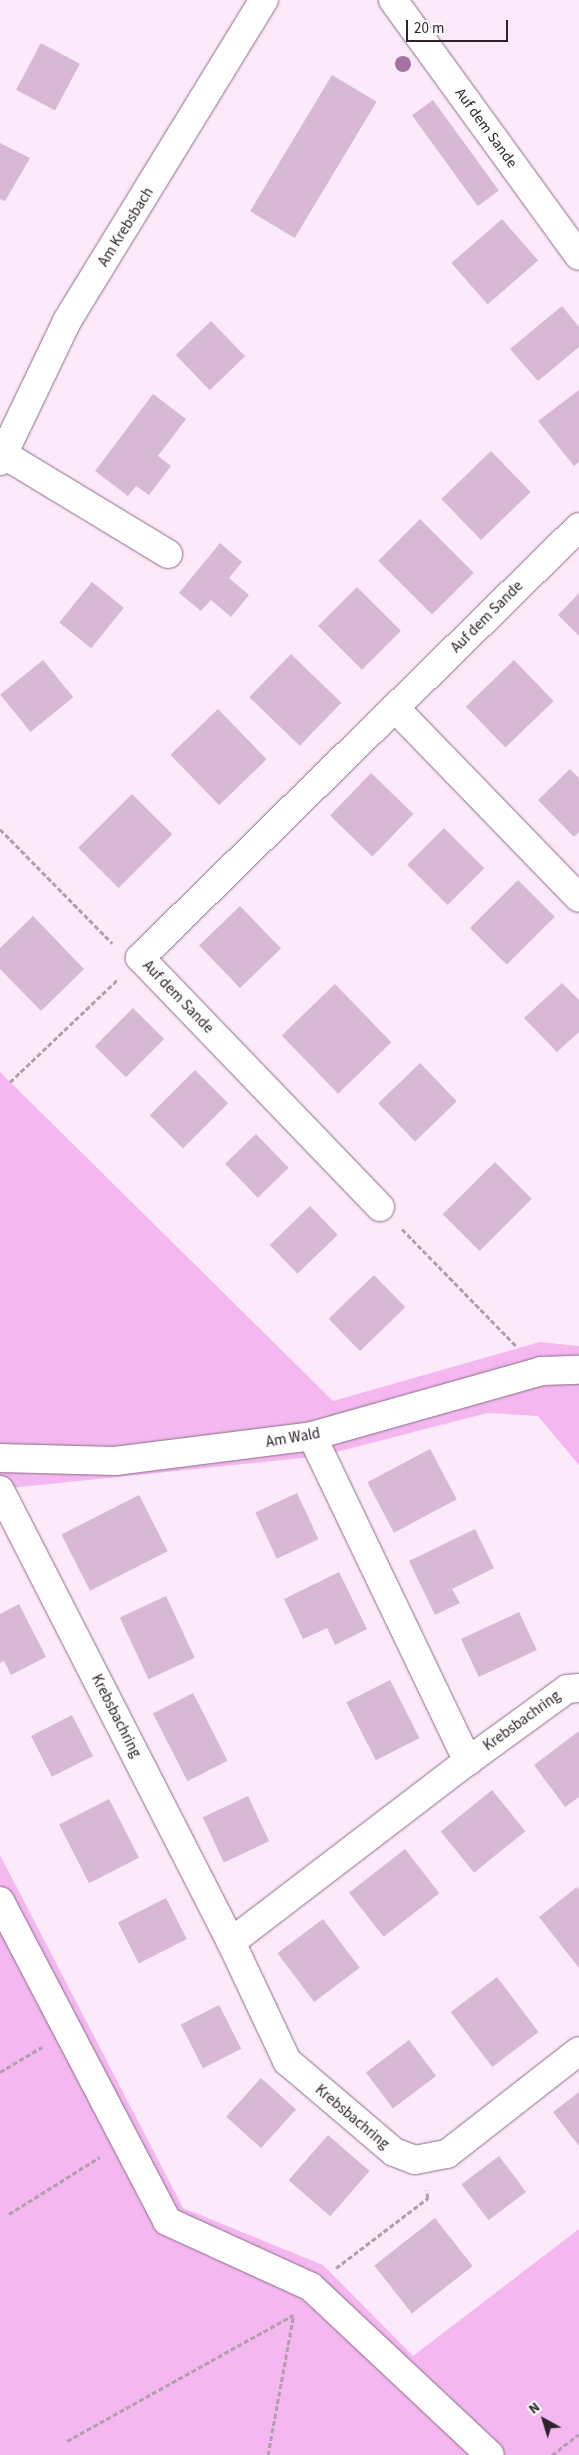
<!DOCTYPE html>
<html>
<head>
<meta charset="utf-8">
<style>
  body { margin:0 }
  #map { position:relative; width:579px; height:2455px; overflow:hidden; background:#fce9fa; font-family:"Source Sans 3",sans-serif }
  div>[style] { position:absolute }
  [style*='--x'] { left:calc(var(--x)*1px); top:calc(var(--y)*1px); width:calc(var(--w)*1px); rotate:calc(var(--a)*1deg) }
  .green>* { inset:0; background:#f4b7ef }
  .building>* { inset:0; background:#d7b9d5; transform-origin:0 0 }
  .path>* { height:3px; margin-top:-1.5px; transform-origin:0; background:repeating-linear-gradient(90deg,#b0a0ae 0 5px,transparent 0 7.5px) }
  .roads { filter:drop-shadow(0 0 1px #896e87) drop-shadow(0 0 1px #896e87) }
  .minor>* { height:28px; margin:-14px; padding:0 14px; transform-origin:14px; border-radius:14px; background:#fff }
  .trees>* { width:16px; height:16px; margin:-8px; border-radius:50%; background:#a572a4 }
  span { translate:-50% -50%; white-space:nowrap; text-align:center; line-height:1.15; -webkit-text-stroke:4.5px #fdfdfd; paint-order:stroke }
  .street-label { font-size:15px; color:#2e232d }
  .north { position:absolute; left:519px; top:2395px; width:50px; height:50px; -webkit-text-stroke:4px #fdfdfd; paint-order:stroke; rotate:321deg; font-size:14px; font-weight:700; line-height:20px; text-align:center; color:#2e232d }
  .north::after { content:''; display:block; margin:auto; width:18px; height:22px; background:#2e232d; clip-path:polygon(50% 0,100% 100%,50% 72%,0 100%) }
  .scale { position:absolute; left:406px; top:20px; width:102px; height:22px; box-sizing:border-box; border:2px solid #2e232d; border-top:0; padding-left:6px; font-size:15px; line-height:18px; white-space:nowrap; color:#2e232d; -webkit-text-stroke:4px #fdfdfd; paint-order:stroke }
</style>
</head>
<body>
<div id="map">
  <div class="green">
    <div style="clip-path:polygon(0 1072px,333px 1401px,540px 1342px,579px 1346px,579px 1465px,538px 1416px,487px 1413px,321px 1456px,0 1489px)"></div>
    <div style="clip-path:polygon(0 1855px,183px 2208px,323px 2265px,413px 2356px,579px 2229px,579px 2455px,0 2455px)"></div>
  </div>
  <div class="building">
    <div style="left:41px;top:43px;width:44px;height:53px;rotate:28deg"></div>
    <div style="left:332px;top:75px;width:52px;height:159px;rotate:31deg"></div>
    <div style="left:433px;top:100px;width:112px;height:26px;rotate:54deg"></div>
    <div style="clip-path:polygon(0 143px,30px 158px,5px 201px,0 199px)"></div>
    <div style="left:502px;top:219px;width:55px;height:67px;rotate:49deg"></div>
    <div style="clip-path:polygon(562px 306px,579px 327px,579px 347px,538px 381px,510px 349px)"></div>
    <div style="left:211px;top:321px;width:49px;height:49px;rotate:46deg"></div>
    <div style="clip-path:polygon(579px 390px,579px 462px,574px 466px,538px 421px)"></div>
    <div style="clip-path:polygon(153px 394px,186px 419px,158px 456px,171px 466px,149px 495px,136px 486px,128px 496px,95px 471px)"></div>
    <div style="left:491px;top:451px;width:57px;height:69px;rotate:46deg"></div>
    <div style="left:420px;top:519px;width:76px;height:59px;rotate:45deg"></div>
    <div style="clip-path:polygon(220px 543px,242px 562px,229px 578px,249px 595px,231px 617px,211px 600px,201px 611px,179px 593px)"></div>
    <div style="left:92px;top:582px;width:41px;height:52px;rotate:39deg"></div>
    <div style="left:357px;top:587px;width:62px;height:55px;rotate:45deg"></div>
    <div style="clip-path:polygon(579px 593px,579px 636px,558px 615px)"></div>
    <div style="left:291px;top:654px;width:70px;height:60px;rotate:44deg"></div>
    <div style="left:43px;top:660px;width:48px;height:55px;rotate:51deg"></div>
    <div style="left:514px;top:660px;width:57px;height:67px;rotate:46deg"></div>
    <div style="left:218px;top:709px;width:70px;height:66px;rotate:46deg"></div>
    <div style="clip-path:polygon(570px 769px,579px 778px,579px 832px,574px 837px,538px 800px)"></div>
    <div style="left:371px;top:773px;width:59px;height:59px;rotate:44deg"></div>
    <div style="left:132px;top:794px;width:57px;height:76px;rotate:45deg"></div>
    <div style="left:444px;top:828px;width:57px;height:52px;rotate:45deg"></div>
    <div style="left:518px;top:880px;width:52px;height:68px;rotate:45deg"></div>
    <div style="left:240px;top:906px;width:59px;height:57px;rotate:46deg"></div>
    <div style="clip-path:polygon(33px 916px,84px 969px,41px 1011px,0 969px,0 948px)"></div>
    <div style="clip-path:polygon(562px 983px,579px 1000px,579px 1032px,557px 1052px,524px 1018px)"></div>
    <div style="left:335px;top:984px;width:81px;height:74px;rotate:46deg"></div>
    <div style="left:133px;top:1008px;width:44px;height:54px;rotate:45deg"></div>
    <div style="left:420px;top:1063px;width:53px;height:58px;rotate:46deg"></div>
    <div style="left:195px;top:1070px;width:47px;height:64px;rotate:45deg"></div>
    <div style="left:256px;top:1134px;width:47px;height:43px;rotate:46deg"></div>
    <div style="left:495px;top:1162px;width:52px;height:74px;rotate:45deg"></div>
    <div style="left:310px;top:1206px;width:40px;height:56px;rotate:46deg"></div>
    <div style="left:374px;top:1275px;width:45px;height:63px;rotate:46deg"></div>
    <div style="left:430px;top:1449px;width:57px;height:71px;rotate:62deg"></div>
    <div style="left:297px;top:1493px;width:51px;height:46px;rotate:65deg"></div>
    <div style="left:139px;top:1495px;width:63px;height:87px;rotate:63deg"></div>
    <div style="clip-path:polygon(475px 1529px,494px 1568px,452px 1589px,460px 1603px,435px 1615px,409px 1561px)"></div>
    <div style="clip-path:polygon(339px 1572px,367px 1629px,335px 1645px,327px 1628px,303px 1639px,284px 1599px)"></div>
    <div style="left:166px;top:1596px;width:68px;height:51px;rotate:65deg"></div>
    <div style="clip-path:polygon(19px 1604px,46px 1657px,11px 1675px,4px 1661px,0 1663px,0 1614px)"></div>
    <div style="left:519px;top:1612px;width:42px;height:64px;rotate:65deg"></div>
    <div style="left:390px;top:1680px;width:65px;height:49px;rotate:63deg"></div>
    <div style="left:193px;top:1693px;width:76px;height:45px;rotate:63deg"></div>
    <div style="left:72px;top:1715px;width:46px;height:46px;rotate:63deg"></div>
    <div style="clip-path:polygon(579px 1731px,579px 1797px,565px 1807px,534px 1765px)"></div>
    <div style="left:492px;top:1790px;width:53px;height:66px;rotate:51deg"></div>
    <div style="left:248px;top:1796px;width:50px;height:50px;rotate:65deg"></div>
    <div style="left:109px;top:1799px;width:66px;height:56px;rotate:63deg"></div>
    <div style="left:405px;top:1849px;width:56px;height:71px;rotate:52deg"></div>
    <div style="clip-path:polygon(577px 1887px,579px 1890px,579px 1968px,539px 1917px)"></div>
    <div style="left:166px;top:1898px;width:46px;height:54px;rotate:63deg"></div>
    <div style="left:323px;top:1919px;width:61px;height:57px;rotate:53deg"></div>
    <div style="left:497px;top:1977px;width:69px;height:58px;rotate:53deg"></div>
    <div style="left:219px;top:2005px;width:49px;height:43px;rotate:63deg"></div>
    <div style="left:409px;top:2040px;width:45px;height:54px;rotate:53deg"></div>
    <div style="left:261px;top:2078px;width:47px;height:52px;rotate:42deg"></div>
    <div style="clip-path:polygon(579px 2092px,579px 2146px,553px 2112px)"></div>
    <div style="left:328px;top:2135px;width:55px;height:60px;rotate:41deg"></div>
    <div style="left:499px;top:2156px;width:45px;height:47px;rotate:53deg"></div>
    <div style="left:435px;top:2218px;width:61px;height:77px;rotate:52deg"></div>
  </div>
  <div class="path">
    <div style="--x:0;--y:829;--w:160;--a:45.5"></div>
    <div style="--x:10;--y:1082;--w:149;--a:-43.6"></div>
    <div style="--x:402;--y:1229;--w:163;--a:45.7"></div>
    <div style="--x:0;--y:2072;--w:49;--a:-30.8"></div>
    <div style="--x:9;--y:2214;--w:107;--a:-32.1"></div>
    <div style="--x:336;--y:2268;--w:116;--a:-37.3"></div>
    <div style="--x:428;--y:2198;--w:8;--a:-104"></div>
    <div style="--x:67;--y:2441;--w:259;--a:-29.1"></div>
    <div style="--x:268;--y:2455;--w:143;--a:-79.6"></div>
    <div style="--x:552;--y:2455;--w:34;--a:-38"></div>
  </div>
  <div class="roads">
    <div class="minor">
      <div style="--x:393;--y:0;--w:316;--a:54"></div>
      <div style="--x:3;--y:454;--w:193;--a:31.2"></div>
      <div style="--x:0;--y:461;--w:155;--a:-64.4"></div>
      <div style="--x:67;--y:321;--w:377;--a:-58.5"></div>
      <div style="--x:395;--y:708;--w:264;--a:45.9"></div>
      <div style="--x:380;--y:1207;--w:346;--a:-133.9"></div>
      <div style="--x:140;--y:958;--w:615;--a:-44.47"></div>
      <div style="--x:312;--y:1436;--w:361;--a:64.4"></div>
      <div style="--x:0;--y:1458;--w:115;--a:1.5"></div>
      <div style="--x:115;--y:1461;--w:199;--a:-7.2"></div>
      <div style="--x:312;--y:1436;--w:238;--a:-15.8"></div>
      <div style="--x:541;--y:1371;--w:38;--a:-2"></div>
      <div style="--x:0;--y:1490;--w:508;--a:62.93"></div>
      <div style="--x:231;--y:1942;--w:132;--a:64.8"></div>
      <div style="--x:287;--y:2061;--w:140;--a:40.4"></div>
      <div style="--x:394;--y:2152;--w:22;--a:21"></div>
      <div style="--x:415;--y:2160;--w:33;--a:-11"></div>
      <div style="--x:447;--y:2154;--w:167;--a:-38"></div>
      <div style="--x:0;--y:1901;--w:361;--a:62.4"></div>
      <div style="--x:167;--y:2221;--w:158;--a:24.6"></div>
      <div style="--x:311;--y:2287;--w:245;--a:43.2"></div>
      <div style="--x:231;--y:1942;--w:298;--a:-37.4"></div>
      <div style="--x:468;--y:1761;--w:122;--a:-36"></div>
      <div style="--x:567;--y:1689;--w:12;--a:-5"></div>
    </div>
  </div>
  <div class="trees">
    <div style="left:403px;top:64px"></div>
  </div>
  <div class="street-label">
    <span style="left:486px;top:128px;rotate:54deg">Auf dem Sande</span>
    <span style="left:126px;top:227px;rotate:-58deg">Am Krebsbach</span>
    <span style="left:487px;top:617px;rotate:-45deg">Auf dem Sande</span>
    <span style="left:178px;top:997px;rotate:46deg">Auf dem Sande</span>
    <span style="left:293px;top:1438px;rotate:-10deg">Am Wald</span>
    <span style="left:116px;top:1716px;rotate:63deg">Krebsbachring</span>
    <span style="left:522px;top:1721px;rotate:-36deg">Krebsbachring</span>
    <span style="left:352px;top:2117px;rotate:40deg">Krebsbachring</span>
  </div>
  <div class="north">N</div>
  <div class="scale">20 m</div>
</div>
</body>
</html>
